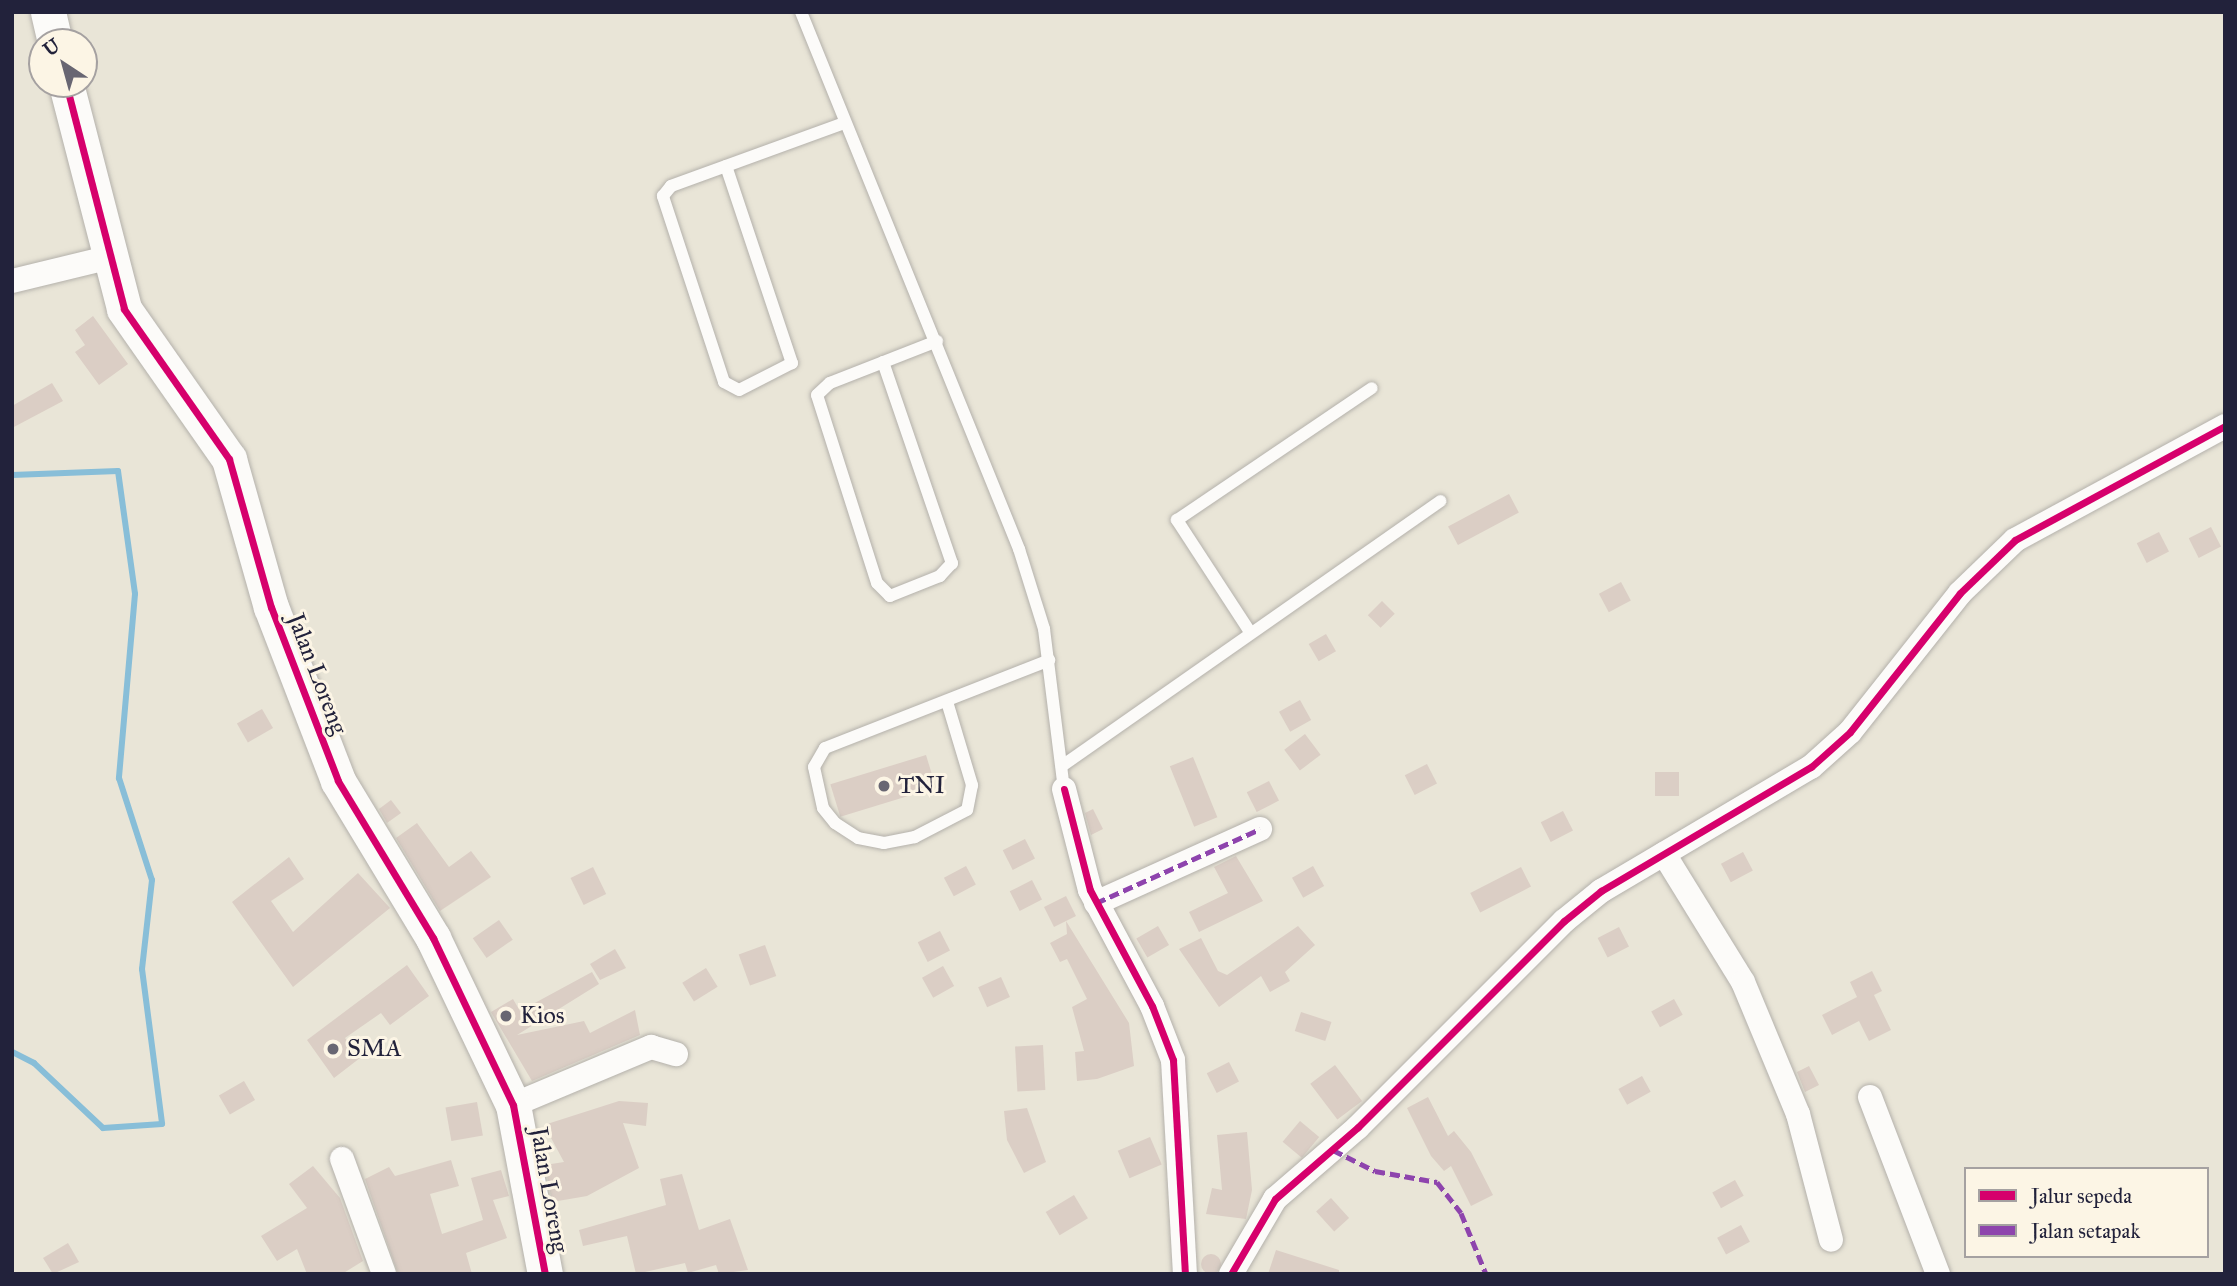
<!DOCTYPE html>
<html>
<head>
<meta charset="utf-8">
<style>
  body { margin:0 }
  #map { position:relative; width:2237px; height:1286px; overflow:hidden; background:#e9e5d7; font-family:"IM FELL Great Primer",serif }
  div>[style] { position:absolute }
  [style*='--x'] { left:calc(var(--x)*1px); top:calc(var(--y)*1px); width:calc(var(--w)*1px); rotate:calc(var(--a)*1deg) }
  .stream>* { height:6px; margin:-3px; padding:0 3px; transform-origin:3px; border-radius:3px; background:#88bed8 }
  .building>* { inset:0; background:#dbcec5; transform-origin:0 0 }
  .round { border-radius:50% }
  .roads { filter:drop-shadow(0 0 2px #b4b1ab) drop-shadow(0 0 2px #b4b1ab) }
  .lane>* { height:12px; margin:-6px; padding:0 6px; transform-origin:6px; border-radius:6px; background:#fcfbf9 }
  .street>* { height:24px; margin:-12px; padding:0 12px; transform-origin:12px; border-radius:12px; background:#fcfbf9 }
  .secondary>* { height:35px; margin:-17.5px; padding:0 17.5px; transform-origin:17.5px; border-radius:17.5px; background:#fcfbf9 }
  .quiet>* { height:5px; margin-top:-2.5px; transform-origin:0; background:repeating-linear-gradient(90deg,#8e44ad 0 10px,transparent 0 15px) }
  .cycleway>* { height:7px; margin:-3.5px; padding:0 3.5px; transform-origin:3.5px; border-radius:3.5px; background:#d6006c }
  .dots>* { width:19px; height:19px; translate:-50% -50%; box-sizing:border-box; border:4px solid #fcf5e5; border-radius:50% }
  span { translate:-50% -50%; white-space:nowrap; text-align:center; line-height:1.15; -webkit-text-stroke:6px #fcf5e5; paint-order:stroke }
  .street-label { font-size:24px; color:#22223b }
  .poi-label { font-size:24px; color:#22223b }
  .left { translate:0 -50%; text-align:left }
  .frame { position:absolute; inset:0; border:14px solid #22223b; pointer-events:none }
  .legend { position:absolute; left:1964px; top:1167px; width:245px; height:91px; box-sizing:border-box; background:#fcf5e5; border:2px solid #a5a1a1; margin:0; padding:9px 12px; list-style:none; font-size:21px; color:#22223b }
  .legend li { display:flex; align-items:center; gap:14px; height:35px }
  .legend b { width:35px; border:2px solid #a5a1a1 }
  .north { position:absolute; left:28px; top:28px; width:70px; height:70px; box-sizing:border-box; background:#fcf5e5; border:2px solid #a5a1a1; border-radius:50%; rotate:324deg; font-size:19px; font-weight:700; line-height:28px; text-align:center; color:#22223b }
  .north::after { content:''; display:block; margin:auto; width:24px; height:32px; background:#686672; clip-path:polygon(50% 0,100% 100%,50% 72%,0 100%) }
</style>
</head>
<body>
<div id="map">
  <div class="stream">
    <div style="--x:12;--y:475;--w:106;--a:-2.2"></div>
    <div style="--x:118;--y:471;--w:124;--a:82.1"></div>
    <div style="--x:135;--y:594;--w:185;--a:95"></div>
    <div style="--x:119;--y:778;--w:107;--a:72.1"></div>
    <div style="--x:152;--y:880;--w:90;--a:96.4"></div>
    <div style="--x:142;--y:969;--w:156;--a:82.6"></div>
    <div style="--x:162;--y:1124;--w:59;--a:176.1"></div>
    <div style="--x:103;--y:1128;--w:95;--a:-136.7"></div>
    <div style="--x:34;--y:1063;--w:25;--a:-153"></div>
  </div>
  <div class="building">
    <div style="clip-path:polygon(93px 316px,128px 364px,99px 385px,75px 352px,85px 345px,75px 330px)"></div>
    <div style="clip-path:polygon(52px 383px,63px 401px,12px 428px,12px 406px)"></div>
    <div style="left:1509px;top:494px;width:21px;height:69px;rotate:62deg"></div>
    <div style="left:2211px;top:527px;width:22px;height:25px;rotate:63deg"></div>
    <div style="left:2159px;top:532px;width:22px;height:25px;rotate:63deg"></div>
    <div style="left:1621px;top:582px;width:21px;height:25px;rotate:62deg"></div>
    <div style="left:1382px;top:601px;width:18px;height:20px;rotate:45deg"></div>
    <div style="left:1326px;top:634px;width:20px;height:20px;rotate:60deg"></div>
    <div style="left:1300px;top:700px;width:23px;height:24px;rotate:61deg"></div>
    <div style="left:262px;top:709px;width:22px;height:29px;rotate:60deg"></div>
    <div style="left:1305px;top:734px;width:26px;height:26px;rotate:53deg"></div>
    <div style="left:926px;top:755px;width:34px;height:100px;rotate:73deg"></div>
    <div style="left:1193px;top:757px;width:65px;height:25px;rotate:68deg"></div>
    <div style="left:1427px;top:764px;width:22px;height:25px;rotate:63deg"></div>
    <div style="left:1655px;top:772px;width:24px;height:24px"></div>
    <div style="left:1269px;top:781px;width:22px;height:25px;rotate:63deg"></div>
    <div style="clip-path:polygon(391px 800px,401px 813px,387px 823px,379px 809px)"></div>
    <div style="clip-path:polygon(1093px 809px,1103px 829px,1091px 835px,1085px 813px)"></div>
    <div style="left:1563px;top:811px;width:22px;height:25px;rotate:63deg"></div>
    <div style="clip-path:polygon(417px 823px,449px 867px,471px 851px,491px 877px,440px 911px,396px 838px)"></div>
    <div style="left:1025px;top:839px;width:22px;height:25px;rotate:63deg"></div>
    <div style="left:1743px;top:852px;width:21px;height:25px;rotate:62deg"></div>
    <div style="clip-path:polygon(1236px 856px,1263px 901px,1199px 932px,1189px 912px,1228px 893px,1214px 867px)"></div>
    <div style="clip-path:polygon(289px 857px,304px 879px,271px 901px,293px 932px,358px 873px,390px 908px,293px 987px,232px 902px)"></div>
    <div style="left:966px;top:866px;width:21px;height:25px;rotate:62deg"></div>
    <div style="left:1313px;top:866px;width:23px;height:24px;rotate:61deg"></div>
    <div style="left:593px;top:867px;width:30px;height:25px;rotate:64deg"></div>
    <div style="left:1521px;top:867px;width:22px;height:57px;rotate:63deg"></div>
    <div style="left:1032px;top:880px;width:22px;height:25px;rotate:63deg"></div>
    <div style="clip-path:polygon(1066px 896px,1076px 916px,1066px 921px,1129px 1023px,1134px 1066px,1097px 1079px,1077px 1081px,1075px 1052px,1084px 1051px,1072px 1007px,1087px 999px,1067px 959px,1060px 962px,1050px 943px,1067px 934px,1066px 921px,1054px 927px,1044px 907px)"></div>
    <div style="left:499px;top:920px;width:24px;height:32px;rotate:55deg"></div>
    <div style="left:1158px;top:926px;width:22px;height:25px;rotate:60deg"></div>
    <div style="clip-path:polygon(1298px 926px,1315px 945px,1285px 972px,1290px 981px,1270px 992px,1261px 976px,1219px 1007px,1179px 949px,1201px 938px,1218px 971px,1227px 975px)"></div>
    <div style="left:1619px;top:927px;width:22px;height:24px;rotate:63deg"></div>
    <div style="left:940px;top:931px;width:22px;height:25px;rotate:63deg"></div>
    <div style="left:765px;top:945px;width:33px;height:28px;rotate:70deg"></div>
    <div style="clip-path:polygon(615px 949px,626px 968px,600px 980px,590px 964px)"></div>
    <div style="clip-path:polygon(407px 965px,429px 996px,390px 1025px,381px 1013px,345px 1038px,360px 1058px,334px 1078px,307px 1040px)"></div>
    <div style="left:943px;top:966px;width:23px;height:24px;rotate:61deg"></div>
    <div style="left:706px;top:968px;width:22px;height:28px;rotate:58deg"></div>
    <div style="clip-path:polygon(1872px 971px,1882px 991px,1874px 995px,1891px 1030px,1869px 1041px,1859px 1021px,1832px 1035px,1822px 1015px,1857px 997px,1850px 982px)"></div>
    <div style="clip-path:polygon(592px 972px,599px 984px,517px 1035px,584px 1021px,590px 1033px,635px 1010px,640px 1035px,532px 1081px,491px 1012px,513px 999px,520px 1011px)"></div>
    <div style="left:1001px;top:977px;width:22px;height:25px;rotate:66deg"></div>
    <div style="left:1674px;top:999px;width:18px;height:26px;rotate:61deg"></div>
    <div style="left:1301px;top:1012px;width:32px;height:20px;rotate:18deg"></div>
    <div style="left:1043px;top:1045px;width:45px;height:28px;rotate:87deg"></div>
    <div style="left:1229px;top:1062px;width:22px;height:25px;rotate:63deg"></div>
    <div style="left:1335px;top:1065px;width:45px;height:31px;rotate:53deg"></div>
    <div style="clip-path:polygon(1809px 1066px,1819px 1085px,1805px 1092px,1797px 1072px)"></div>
    <div style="left:1642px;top:1076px;width:18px;height:27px;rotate:61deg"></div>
    <div style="left:244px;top:1081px;width:22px;height:29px;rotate:60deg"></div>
    <div style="clip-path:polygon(1428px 1097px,1448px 1136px,1454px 1131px,1471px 1152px,1493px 1195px,1471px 1206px,1451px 1166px,1444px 1171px,1431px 1156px,1407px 1108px)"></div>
    <div style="clip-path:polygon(619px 1101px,648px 1103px,646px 1126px,623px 1123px,639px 1168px,587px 1196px,552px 1202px,545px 1165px,564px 1162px,544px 1125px)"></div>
    <div style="left:477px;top:1102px;width:34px;height:32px;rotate:80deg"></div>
    <div style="clip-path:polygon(1027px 1108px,1046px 1162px,1024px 1173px,1007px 1140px,1004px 1111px)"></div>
    <div style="left:1300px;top:1121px;width:25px;height:27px;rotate:40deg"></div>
    <div style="clip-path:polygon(1247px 1132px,1252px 1190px,1246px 1219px,1206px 1214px,1212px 1188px,1222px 1190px,1217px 1135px)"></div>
    <div style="left:1150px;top:1137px;width:30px;height:35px;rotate:67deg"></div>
    <div style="clip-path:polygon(451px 1160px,459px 1186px,430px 1194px,442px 1234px,483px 1220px,471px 1178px,501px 1170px,509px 1196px,493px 1200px,507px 1238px,466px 1253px,472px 1274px,398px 1274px,365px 1179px,389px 1167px,395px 1176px)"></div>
    <div style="clip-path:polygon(313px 1166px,340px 1198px,363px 1261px,342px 1274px,307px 1274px,297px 1249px,277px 1261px,261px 1236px,307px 1208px,289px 1184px)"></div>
    <div style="clip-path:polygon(682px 1174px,699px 1230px,730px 1219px,748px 1270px,719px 1274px,716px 1265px,688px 1273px,685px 1263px,636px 1274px,627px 1236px,583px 1246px,579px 1230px,666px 1205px,660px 1179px)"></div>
    <div style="left:1735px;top:1180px;width:18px;height:26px;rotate:61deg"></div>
    <div style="left:1074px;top:1195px;width:27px;height:33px;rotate:59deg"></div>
    <div style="left:1331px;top:1198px;width:27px;height:20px;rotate:48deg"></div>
    <div style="left:1741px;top:1225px;width:19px;height:27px;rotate:62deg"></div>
    <div style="clip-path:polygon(68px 1243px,79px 1262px,53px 1274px,43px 1258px)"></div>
    <div style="clip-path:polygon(1276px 1250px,1339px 1270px,1339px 1274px,1268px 1274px)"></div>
    <div class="round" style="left:1201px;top:1254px;width:20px;height:20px"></div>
  </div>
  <div class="roads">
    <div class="lane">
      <div style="--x:801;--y:12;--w:580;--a:67.9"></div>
      <div style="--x:1019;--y:549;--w:84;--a:72.6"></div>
      <div style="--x:1044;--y:629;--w:161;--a:82.9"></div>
      <div style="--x:726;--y:166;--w:208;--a:71.5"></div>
      <div style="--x:792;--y:363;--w:59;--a:153"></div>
      <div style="--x:739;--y:390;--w:17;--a:-152"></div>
      <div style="--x:724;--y:382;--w:196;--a:-108.2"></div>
      <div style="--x:663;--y:196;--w:13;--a:-51"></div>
      <div style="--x:671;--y:186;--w:184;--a:-20"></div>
      <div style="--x:883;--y:362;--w:213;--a:71.1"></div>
      <div style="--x:952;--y:563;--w:18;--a:133"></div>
      <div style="--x:940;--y:576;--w:54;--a:158.2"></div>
      <div style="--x:890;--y:596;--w:18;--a:-135"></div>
      <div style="--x:877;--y:583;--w:197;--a:-107.7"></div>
      <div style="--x:817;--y:395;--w:18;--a:-43"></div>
      <div style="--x:830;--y:383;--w:115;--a:-21.4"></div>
      <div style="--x:1250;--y:632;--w:134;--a:-123.1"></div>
      <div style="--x:1177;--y:520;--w:235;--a:-34.1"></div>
      <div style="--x:948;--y:705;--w:84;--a:73.3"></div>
      <div style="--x:972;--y:785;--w:25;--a:101"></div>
      <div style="--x:967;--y:810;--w:59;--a:152.6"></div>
      <div style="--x:915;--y:837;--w:32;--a:169"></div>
      <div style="--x:884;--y:843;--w:26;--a:-169"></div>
      <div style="--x:858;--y:838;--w:27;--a:-147"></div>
      <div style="--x:835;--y:823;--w:19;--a:-129"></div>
      <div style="--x:823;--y:808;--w:42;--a:-102.4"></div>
      <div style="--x:814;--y:767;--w:22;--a:-60"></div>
      <div style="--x:825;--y:748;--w:241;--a:-21.4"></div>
      <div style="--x:1062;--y:766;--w:462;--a:-35"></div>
    </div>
    <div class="street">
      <div style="--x:12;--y:281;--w:102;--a:-13.6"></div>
      <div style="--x:1064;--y:789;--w:104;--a:75.6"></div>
      <div style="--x:1090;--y:890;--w:132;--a:61.9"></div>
      <div style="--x:1152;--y:1006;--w:58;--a:68.7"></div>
      <div style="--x:1173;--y:1060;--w:214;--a:86.8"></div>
      <div style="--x:1664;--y:854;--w:150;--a:58.3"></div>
      <div style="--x:1743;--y:982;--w:143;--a:67.4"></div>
      <div style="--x:1798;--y:1114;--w:130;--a:75.3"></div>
      <div style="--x:1096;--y:903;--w:180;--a:-24.3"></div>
      <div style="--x:1870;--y:1097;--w:190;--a:69"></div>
      <div style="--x:513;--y:1105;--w:150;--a:-22.8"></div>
      <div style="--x:651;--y:1047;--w:26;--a:16"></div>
      <div style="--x:342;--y:1159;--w:122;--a:69.9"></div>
      <div style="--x:1231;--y:1274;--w:87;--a:-59.6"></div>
      <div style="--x:1275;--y:1199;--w:110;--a:-40.9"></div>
      <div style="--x:1358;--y:1127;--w:291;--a:-45"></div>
      <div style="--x:1564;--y:921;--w:48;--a:-39"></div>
      <div style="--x:1601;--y:891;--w:244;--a:-30.6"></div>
      <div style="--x:1811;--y:767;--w:52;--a:-41.9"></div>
      <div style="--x:1850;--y:732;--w:177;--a:-51.6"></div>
      <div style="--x:1960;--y:593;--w:76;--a:-43.9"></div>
      <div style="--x:2015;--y:540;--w:239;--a:-28.5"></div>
    </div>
    <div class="secondary">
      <div style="--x:48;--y:12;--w:31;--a:77"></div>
      <div style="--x:66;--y:84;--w:232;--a:75.5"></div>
      <div style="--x:124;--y:309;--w:183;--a:55"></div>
      <div style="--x:229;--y:459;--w:154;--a:74.2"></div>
      <div style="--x:271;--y:607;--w:186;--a:68.9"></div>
      <div style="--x:338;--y:781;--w:184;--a:58.8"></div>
      <div style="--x:433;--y:938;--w:185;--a:64.4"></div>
      <div style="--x:513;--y:1105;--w:172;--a:79.3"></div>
    </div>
  </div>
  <div class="quiet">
    <div style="--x:1096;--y:903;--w:180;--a:-24.3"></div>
    <div style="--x:1333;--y:1150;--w:47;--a:26.6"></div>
    <div style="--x:1375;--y:1171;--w:63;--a:10.1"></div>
    <div style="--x:1437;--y:1182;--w:39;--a:52"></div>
    <div style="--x:1461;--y:1213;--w:66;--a:67.7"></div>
  </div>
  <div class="cycleway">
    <div style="--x:66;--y:84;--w:232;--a:75.5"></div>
    <div style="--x:124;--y:309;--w:183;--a:55"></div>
    <div style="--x:229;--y:459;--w:154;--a:74.2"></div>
    <div style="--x:271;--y:607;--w:186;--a:68.9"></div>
    <div style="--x:338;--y:781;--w:184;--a:58.8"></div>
    <div style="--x:433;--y:938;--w:185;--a:64.4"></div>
    <div style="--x:513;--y:1105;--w:172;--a:79.3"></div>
    <div style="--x:1064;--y:789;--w:104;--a:75.6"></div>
    <div style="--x:1090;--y:890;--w:132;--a:61.9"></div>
    <div style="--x:1152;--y:1006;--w:58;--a:68.7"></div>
    <div style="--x:1173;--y:1060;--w:214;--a:86.8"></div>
    <div style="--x:1231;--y:1274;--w:87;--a:-59.6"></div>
    <div style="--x:1275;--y:1199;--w:110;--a:-40.9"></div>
    <div style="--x:1358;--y:1127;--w:291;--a:-45"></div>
    <div style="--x:1564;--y:921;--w:48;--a:-39"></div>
    <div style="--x:1601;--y:891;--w:244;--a:-30.6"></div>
    <div style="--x:1811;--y:767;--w:52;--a:-41.9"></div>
    <div style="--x:1850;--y:732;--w:177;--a:-51.6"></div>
    <div style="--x:1960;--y:593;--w:76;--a:-43.9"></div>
    <div style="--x:2015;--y:540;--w:239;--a:-28.5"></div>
  </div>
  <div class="dots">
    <div style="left:884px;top:786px;background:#686672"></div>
    <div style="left:506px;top:1016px;background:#686672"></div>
    <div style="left:333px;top:1049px;background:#686672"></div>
  </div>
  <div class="street-label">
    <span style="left:317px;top:674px;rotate:69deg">Jalan Loreng</span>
    <span style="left:549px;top:1190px;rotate:80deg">Jalan Loreng</span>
  </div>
  <div class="poi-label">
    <span class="left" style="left:898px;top:786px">TNI</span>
    <span class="left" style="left:520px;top:1016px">Kios</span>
    <span class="left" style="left:347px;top:1049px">SMA</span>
  </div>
  <div class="frame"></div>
  <ul class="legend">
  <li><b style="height:9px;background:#d6006c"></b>Jalur sepeda</li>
  <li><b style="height:9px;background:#8e44ad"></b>Jalan setapak</li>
  </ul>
  <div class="north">U</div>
</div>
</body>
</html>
